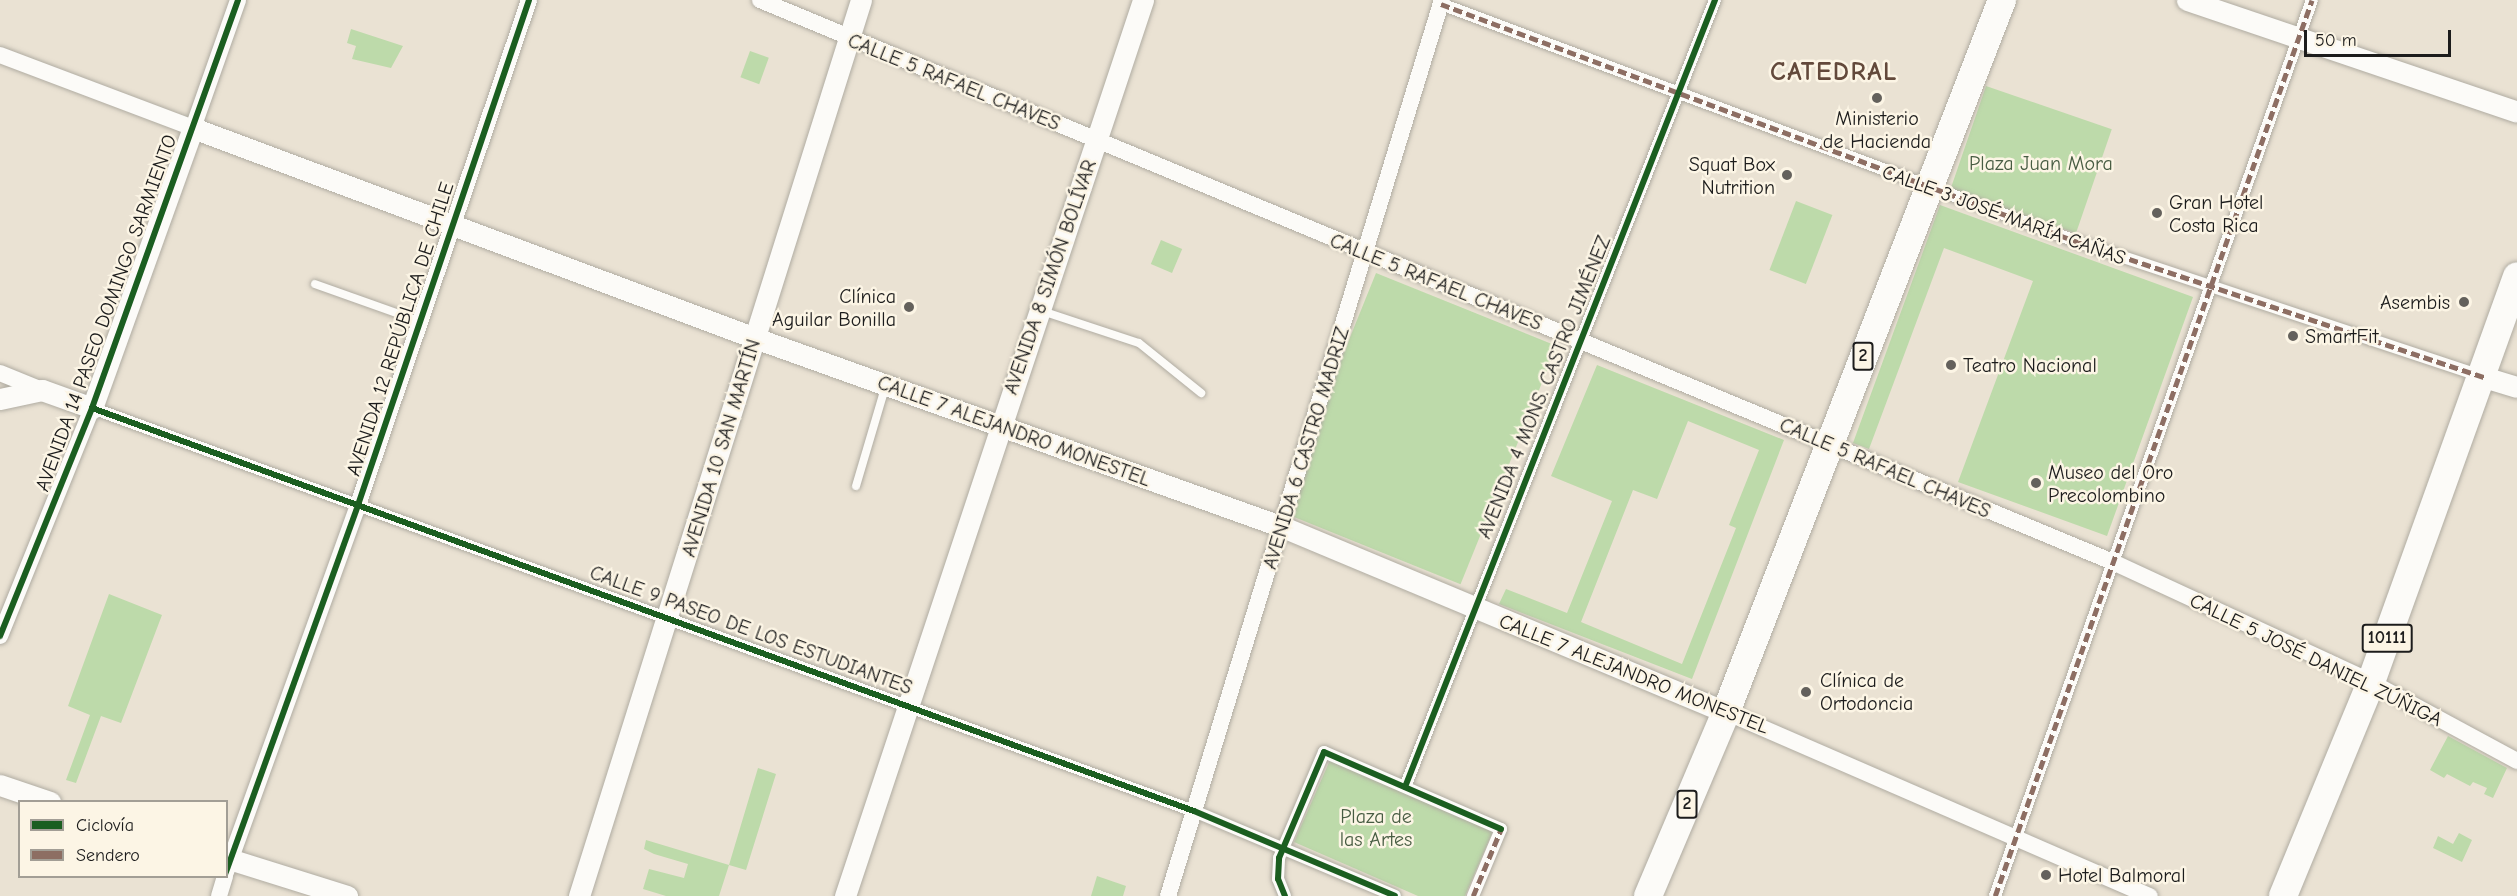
<!DOCTYPE html>
<html>
<head>
<meta charset="utf-8">
<style>
  body { margin:0 }
  #map { position:relative; width:2517px; height:896px; overflow:hidden; background:#eae2d3; font-family:"Comic Neue",sans-serif }
  div>[style] { position:absolute }
  [style*='--x'] { left:calc(var(--x)*1px); top:calc(var(--y)*1px); width:calc(var(--w)*1px); rotate:calc(var(--a)*1deg) }
  .green>* { inset:0; background:#bddaaa; transform-origin:0 0 }
  .roads { filter:drop-shadow(0 0 2px #b0aca2) drop-shadow(0 0 2px #b0aca2) }
  .service>* { height:8px; margin:-4px; padding:0 4px; transform-origin:4px; border-radius:4px; background:#fcfbf8 }
  .pedestrian>* { height:12px; margin:-6px; padding:0 6px; transform-origin:6px; border-radius:6px; background:#fcfbf8 }
  .minor>* { height:16px; margin:-8px; padding:0 8px; transform-origin:8px; border-radius:8px; background:#fcfbf8 }
  .tertiary>* { height:21px; margin:-10.5px; padding:0 10.5px; transform-origin:10.5px; border-radius:10.5px; background:#fcfbf8 }
  .trunk>* { height:28px; margin:-14px; padding:0 14px; transform-origin:14px; border-radius:14px; background:#fcfbf8 }
  .quiet>* { height:4.5px; margin-top:-2.25px; transform-origin:0; background:repeating-linear-gradient(90deg,#8d6e63 0 9px,transparent 0 13.5px) }
  .cycleway>* { height:6px; margin:-3px; padding:0 3px; transform-origin:3px; border-radius:3px; background:#1b5e20 }
  .dots>* { width:16px; height:16px; translate:-50% -50%; box-sizing:border-box; border:3px solid #fcf5e5; border-radius:50% }
  span { translate:-50% -50%; white-space:nowrap; text-align:center; line-height:1.15; -webkit-text-stroke:5px #fcf5e5; paint-order:stroke }
  .shield-label span { padding:2px 4px; background:#fcf5e5; border:2px solid; border-radius:4px; -webkit-text-stroke-width:0 }
  .shield-label { font-size:18px; color:#1c1c1c; font-weight:700 }
  .street-label { font-size:20px; color:#1c1c1c }
  .poi-label { font-size:20px; color:#1c1c1c }
  .right { translate:-100% -50%; text-align:right }
  .left { translate:0 -50%; text-align:left }
  .park-label { font-size:20px; color:#475c42 }
  .district-label { font-size:26px; color:#63493b; font-weight:700; letter-spacing:1.5px }
  .legend { position:absolute; left:18px; top:800px; width:210px; height:78px; box-sizing:border-box; background:#fcf5e5; border:2px solid #a29e95; margin:0; padding:8px 10px; list-style:none; font-size:18px; color:#1c1c1c }
  .legend li { display:flex; align-items:center; gap:12px; height:30px }
  .legend b { width:30px; border:2px solid #a29e95 }
  .scale { position:absolute; left:2304px; top:30px; width:147px; height:27px; box-sizing:border-box; border:3px solid #1c1c1c; border-top:0; padding-left:8px; font-size:18px; line-height:21px; white-space:nowrap; color:#1c1c1c; -webkit-text-stroke:4px #fcf5e5; paint-order:stroke }
</style>
</head>
<body>
<div id="map">
  <div class="green">
    <div style="clip-path:polygon(351px 29px,403px 46px,391px 68px,352px 59px,356px 46px,347px 43px)"></div>
    <div style="left:750px;top:51px;width:20px;height:28px;rotate:20deg"></div>
    <div style="left:1986px;top:86px;width:133px;height:110px;rotate:19deg"></div>
    <div style="left:1796px;top:201px;width:39px;height:74px;rotate:21deg"></div>
    <div style="clip-path:polygon(1940px 205px,2193px 297px,2107px 536px,1958px 482px,2033px 281px,1944px 248px,1869px 449px,1853px 443px)"></div>
    <div style="left:1161px;top:240px;width:23px;height:26px;rotate:23deg"></div>
    <div style="left:1376px;top:273px;width:195px;height:257px;rotate:22deg"></div>
    <div style="clip-path:polygon(evenodd,1597px 365px,1784px 440px,1692px 679px,1499px 604px,1506px 589px,1567px 613px,1612px 501px,1551px 476px,1597px 365px,1688px 421px,1759px 450px,1729px 525px,1736px 528px,1682px 664px,1581px 622px,1633px 490px,1657px 499px,1688px 421px)"></div>
    <div style="clip-path:polygon(109px 594px,162px 615px,121px 723px,101px 716px,76px 783px,66px 780px,90px 715px,68px 706px)"></div>
    <div style="clip-path:polygon(2448px 736px,2507px 768px,2493px 798px,2484px 794px,2487px 788px,2473px 782px,2470px 786px,2447px 774px,2444px 778px,2430px 770px)"></div>
    <div style="clip-path:polygon(1330px 760px,1493px 831px,1465px 896px,1418px 896px,1294px 842px)"></div>
    <div style="clip-path:polygon(758px 768px,776px 774px,746px 870px,729px 865px,719px 896px,666px 896px,643px 889px,649px 869px,684px 878px,688px 864px,654px 854px,644px 849px,646px 840px,729px 865px)"></div>
    <div style="clip-path:polygon(2459px 833px,2472px 840px,2462px 862px,2433px 848px,2438px 836px,2453px 844px)"></div>
    <div style="clip-path:polygon(1097px 876px,1126px 886px,1123px 896px,1091px 896px)"></div>
  </div>
  <div class="roads">
    <div class="service">
      <div style="--x:315;--y:284;--w:110;--a:19.6"></div>
      <div style="--x:1039;--y:310;--w:105;--a:18.3"></div>
      <div style="--x:1139;--y:343;--w:80;--a:38.9"></div>
      <div style="--x:856;--y:486;--w:105;--a:-73.5"></div>
    </div>
    <div class="pedestrian">
      <div style="--x:1441;--y:4;--w:680;--a:20.49"></div>
      <div style="--x:2078;--y:242;--w:427;--a:18.4"></div>
      <div style="--x:92;--y:408;--w:1173;--a:20.09"></div>
      <div style="--x:1194;--y:811;--w:218;--a:22.9"></div>
      <div style="--x:1405;--y:787;--w:846;--a:-68.5"></div>
      <div style="--x:1285;--y:896;--w:18;--a:-112"></div>
      <div style="--x:1278;--y:879;--w:21;--a:-87"></div>
      <div style="--x:1279;--y:858;--w:115;--a:-67"></div>
      <div style="--x:1324;--y:752;--w:193;--a:23.5"></div>
      <div style="--x:1501;--y:829;--w:73;--a:112.7"></div>
      <div style="--x:1995;--y:896;--w:950;--a:-70.52"></div>
    </div>
    <div class="minor">
      <div style="--x:760;--y:0;--w:1465;--a:22.56"></div>
      <div style="--x:2113;--y:562;--w:285;--a:24.9"></div>
      <div style="--x:2371;--y:682;--w:166;--a:28.4"></div>
      <div style="--x:0;--y:55;--w:206;--a:20.7"></div>
      <div style="--x:193;--y:128;--w:136;--a:-70.6"></div>
      <div style="--x:0;--y:373;--w:45;--a:22"></div>
      <div style="--x:0;--y:636;--w:246;--a:-68"></div>
      <div style="--x:1726;--y:712;--w:462;--a:23.5"></div>
      <div style="--x:226;--y:872;--w:390;--a:-70.2"></div>
      <div style="--x:358;--y:505;--w:533;--a:-71.29"></div>
      <div style="--x:219;--y:896;--w:21;--a:-73"></div>
      <div style="--x:1168;--y:896;--w:937;--a:-73"></div>
    </div>
    <div class="tertiary">
      <div style="--x:2187;--y:0;--w:348;--a:18.7"></div>
      <div style="--x:2484;--y:377;--w:34;--a:17"></div>
      <div style="--x:0;--y:399;--w:43;--a:-12.1"></div>
      <div style="--x:42;--y:390;--w:53;--a:19.8"></div>
      <div style="--x:92;--y:408;--w:298;--a:-70.2"></div>
      <div style="--x:193;--y:128;--w:600;--a:20.49"></div>
      <div style="--x:755;--y:338;--w:561;--a:19.7"></div>
      <div style="--x:1283;--y:527;--w:480;--a:22.7"></div>
      <div style="--x:0;--y:785;--w:53;--a:18.8"></div>
      <div style="--x:226;--y:858;--w:127;--a:17.4"></div>
      <div style="--x:579;--y:896;--w:939;--a:-72.53"></div>
      <div style="--x:845;--y:896;--w:944;--a:-71.6"></div>
    </div>
    <div class="trunk">
      <div style="--x:1648;--y:896;--w:200;--a:-67"></div>
      <div style="--x:1726;--y:712;--w:764;--a:-68.81"></div>
      <div style="--x:2283;--y:896;--w:231;--a:-67.6"></div>
      <div style="--x:2371;--y:682;--w:431;--a:-70.2"></div>
    </div>
  </div>
  <div class="quiet">
    <div style="--x:1441;--y:4;--w:680;--a:20.49"></div>
    <div style="--x:2078;--y:242;--w:428;--a:18.4"></div>
    <div style="--x:1473;--y:896;--w:73;--a:-67.3"></div>
    <div style="--x:1501;--y:829;--w:5;--a:-158"></div>
    <div style="--x:1995;--y:896;--w:950;--a:-70.52"></div>
  </div>
  <div class="cycleway">
    <div style="--x:92;--y:408;--w:1173;--a:20.09"></div>
    <div style="--x:1194;--y:811;--w:218;--a:22.9"></div>
    <div style="--x:0;--y:636;--w:246;--a:-68"></div>
    <div style="--x:92;--y:408;--w:433;--a:-70.3"></div>
    <div style="--x:1405;--y:787;--w:846;--a:-68.5"></div>
    <div style="--x:226;--y:872;--w:390;--a:-70.2"></div>
    <div style="--x:358;--y:505;--w:533;--a:-71.29"></div>
    <div style="--x:1285;--y:896;--w:18;--a:-112"></div>
    <div style="--x:1278;--y:879;--w:21;--a:-87"></div>
    <div style="--x:1279;--y:858;--w:115;--a:-67"></div>
    <div style="--x:1324;--y:752;--w:193;--a:23.5"></div>
  </div>
  <div class="dots">
    <div style="left:1877px;top:98px;background:#64615c"></div>
    <div style="left:1787px;top:175px;background:#64615c"></div>
    <div style="left:2157px;top:213px;background:#64615c"></div>
    <div style="left:2464px;top:302px;background:#64615c"></div>
    <div style="left:909px;top:307px;background:#64615c"></div>
    <div style="left:2293px;top:336px;background:#64615c"></div>
    <div style="left:1951px;top:365px;background:#64615c"></div>
    <div style="left:2036px;top:483px;background:#64615c"></div>
    <div style="left:1806px;top:692px;background:#64615c"></div>
    <div style="left:2046px;top:875px;background:#64615c"></div>
  </div>
  <div class="shield-label">
    <span style="left:1863px;top:356px">2</span>
    <span style="left:2387px;top:638px">10111</span>
    <span style="left:1687px;top:804px">2</span>
  </div>
  <div class="street-label">
    <span style="left:954px;top:82px;rotate:22deg">CALLE 5 RAFAEL CHAVES</span>
    <span style="left:2004px;top:215px;rotate:20deg">CALLE 3 JOSÉ MARÍA CAÑAS</span>
    <span style="left:1050px;top:277px;rotate:-71deg">AVENIDA 8 SIMÓN BOLÍVAR</span>
    <span style="left:1436px;top:282px;rotate:22deg">CALLE 5 RAFAEL CHAVES</span>
    <span style="left:106px;top:313px;rotate:-70deg">AVENIDA 14 PASEO DOMINGO SARMIENTO</span>
    <span style="left:400px;top:329px;rotate:-72deg">AVENIDA 12 REPÚBLICA DE CHILE</span>
    <span style="left:1544px;top:387px;rotate:-68deg">AVENIDA 4 MONS. CASTRO JIMÉNEZ</span>
    <span style="left:1014px;top:431px;rotate:20deg">CALLE 7 ALEJANDRO MONESTEL</span>
    <span style="left:721px;top:448px;rotate:-73deg">AVENIDA 10 SAN MARTÍN</span>
    <span style="left:1306px;top:448px;rotate:-73deg">AVENIDA 6 CASTRO MADRIZ</span>
    <span style="left:1885px;top:468px;rotate:23deg">CALLE 5 RAFAEL CHAVES</span>
    <span style="left:751px;top:630px;rotate:20deg">CALLE 9 PASEO DE LOS ESTUDIANTES</span>
    <span style="left:2316px;top:660px;rotate:26deg">CALLE 5 JOSÉ DANIEL ZÚÑIGA</span>
    <span style="left:1634px;top:674px;rotate:22deg">CALLE 7 ALEJANDRO MONESTEL</span>
  </div>
  <div class="poi-label">
    <span style="left:1877px;top:130px">Ministerio<br>de Hacienda</span>
    <span class="right" style="left:1775px;top:176px">Squat Box<br>Nutrition</span>
    <span class="left" style="left:2169px;top:214px">Gran Hotel<br>Costa Rica</span>
    <span class="right" style="left:896px;top:308px">Clínica<br>Aguilar Bonilla</span>
    <span class="right" style="left:2450px;top:302px">Asembis</span>
    <span class="left" style="left:2305px;top:336px">SmartFit</span>
    <span class="left" style="left:1963px;top:365px">Teatro Nacional</span>
    <span class="left" style="left:2048px;top:484px">Museo del Oro<br>Precolombino</span>
    <span class="left" style="left:1820px;top:692px">Clínica de<br>Ortodoncia</span>
    <span class="left" style="left:2058px;top:875px">Hotel Balmoral</span>
  </div>
  <div class="park-label">
    <span style="left:2041px;top:163px">Plaza Juan Mora</span>
    <span style="left:1376px;top:828px">Plaza de<br>las Artes</span>
  </div>
  <div class="district-label">
    <span style="left:1834px;top:73px">CATEDRAL</span>
  </div>
  <ul class="legend">
  <li><b style="height:8px;background:#1b5e20"></b>Ciclovía</li>
  <li><b style="height:8px;background:#8d6e63"></b>Sendero</li>
  </ul>
  <div class="scale">50 m</div>
</div>
</body>
</html>
